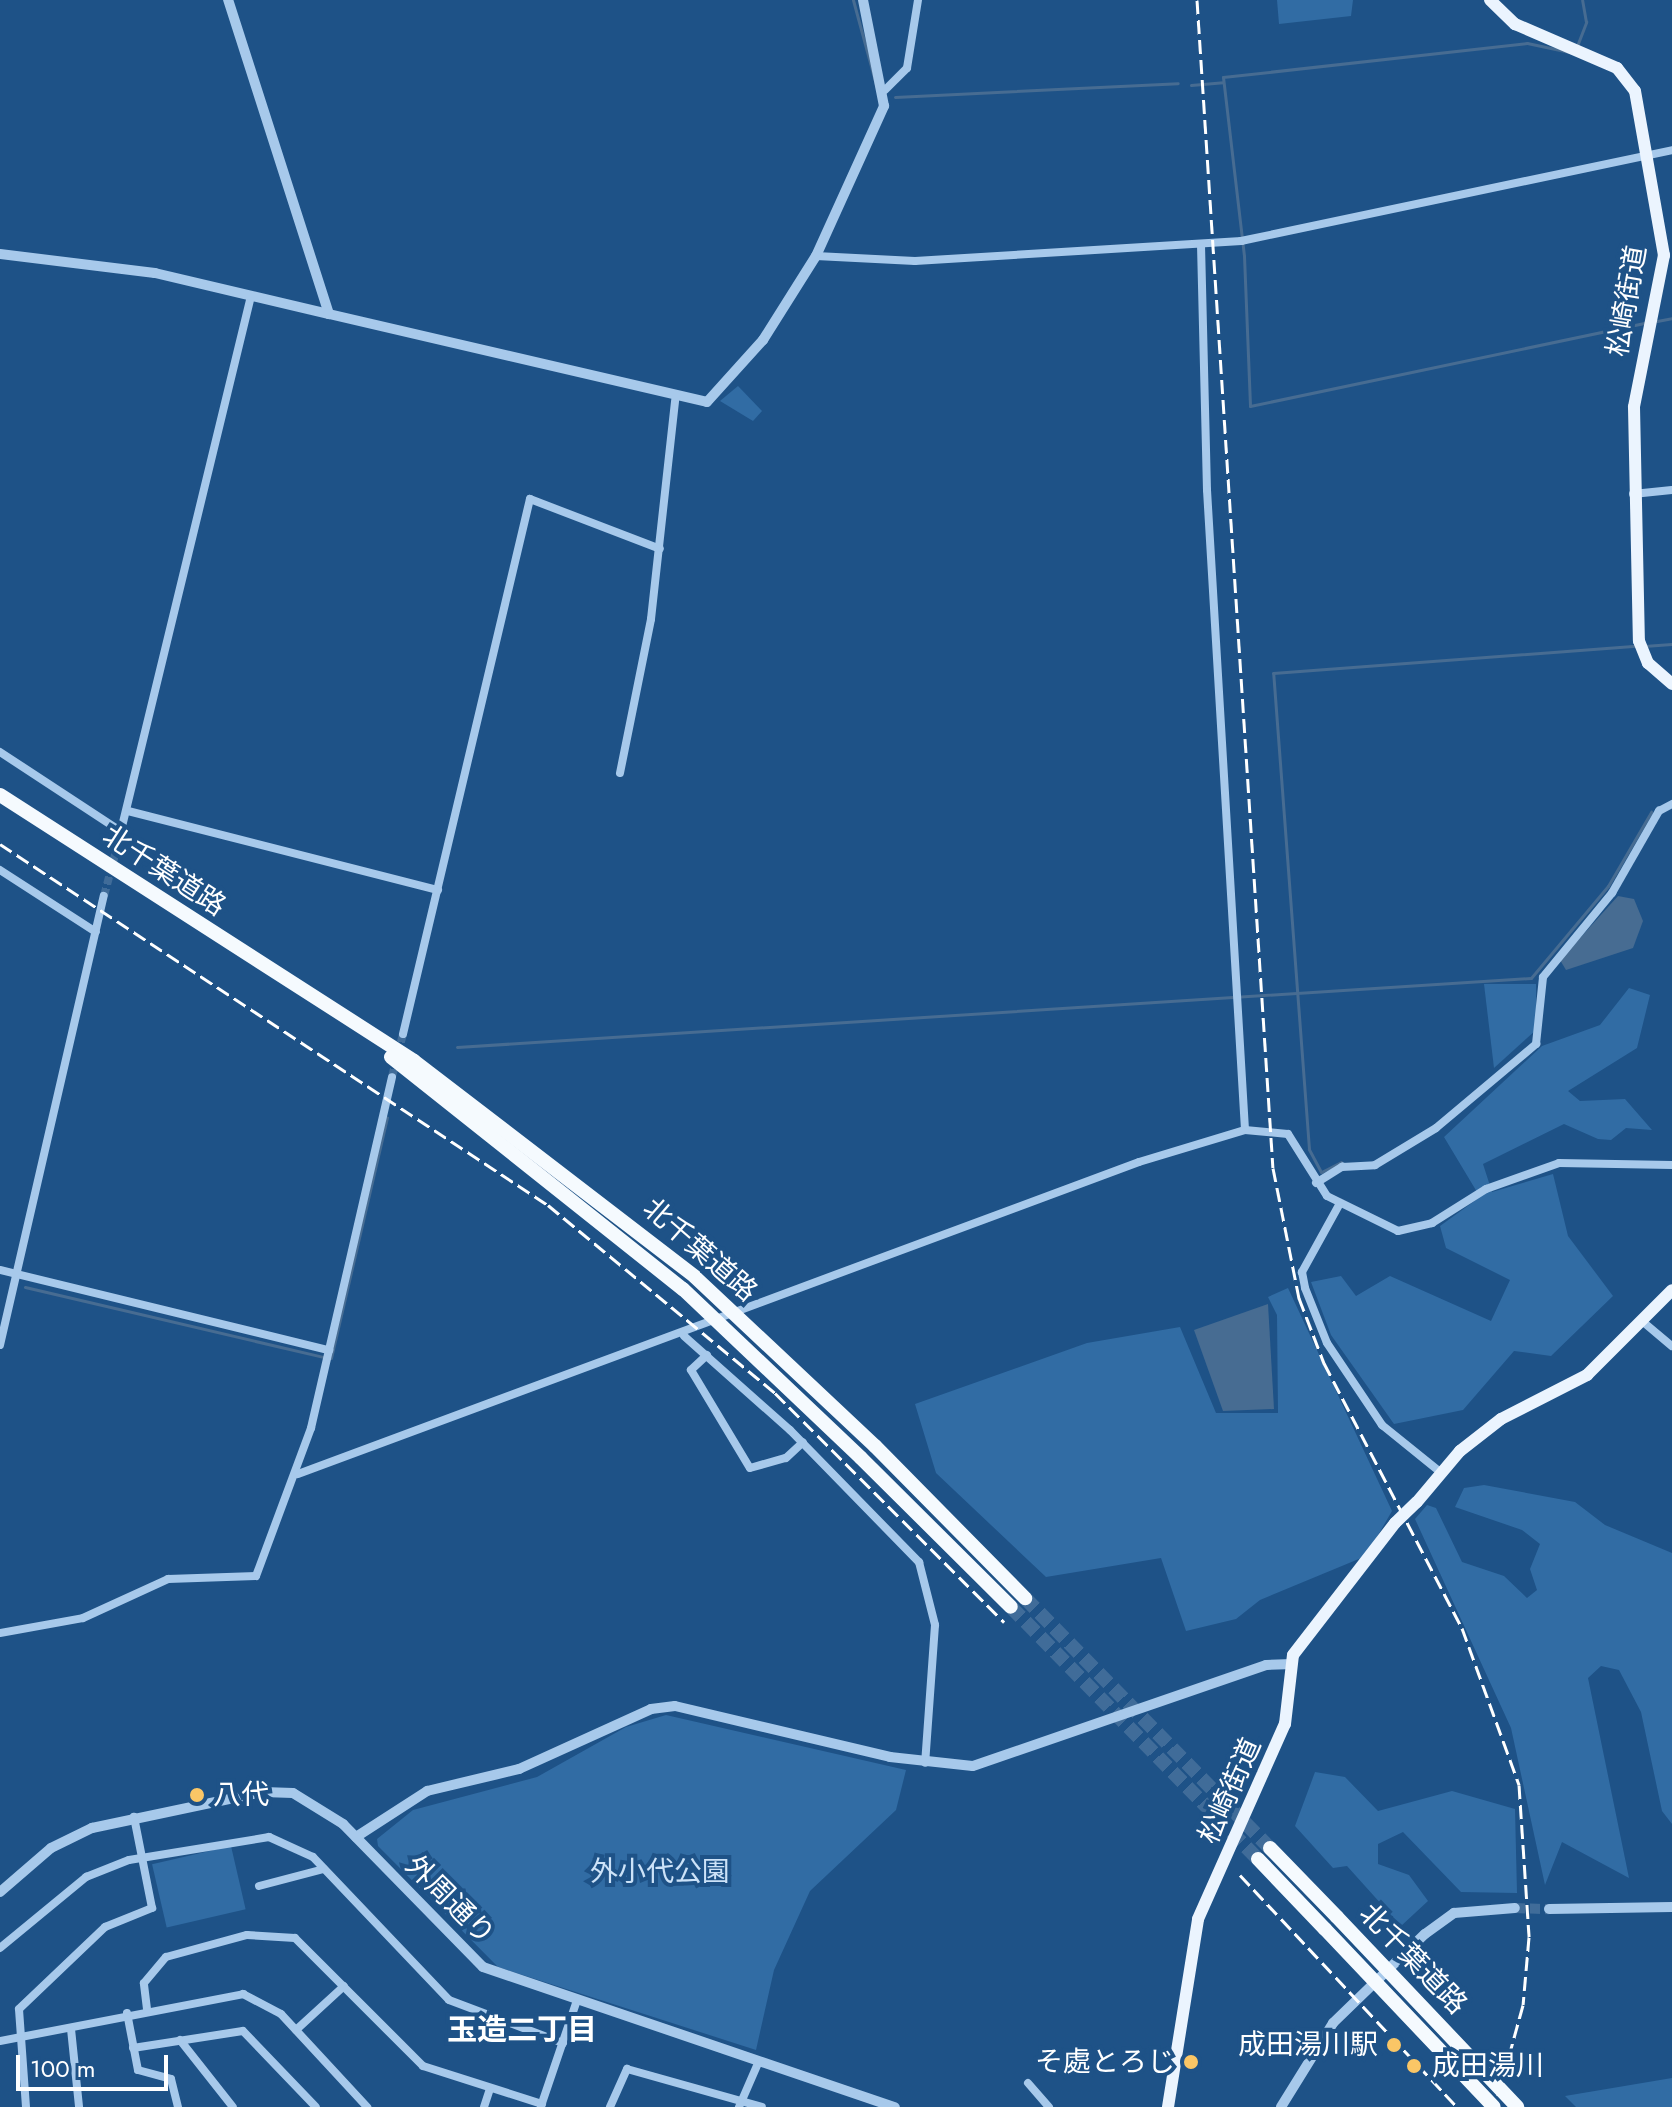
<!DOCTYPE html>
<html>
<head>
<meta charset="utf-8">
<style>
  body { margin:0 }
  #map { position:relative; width:1672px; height:2107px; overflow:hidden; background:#1e5287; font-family:Jost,"Noto Sans JP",sans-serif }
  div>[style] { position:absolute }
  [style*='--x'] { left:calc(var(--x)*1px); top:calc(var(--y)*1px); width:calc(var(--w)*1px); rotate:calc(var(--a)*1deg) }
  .green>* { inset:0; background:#316ca4; transform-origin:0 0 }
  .water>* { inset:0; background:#476c92 }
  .stream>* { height:3px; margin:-1.5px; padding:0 1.5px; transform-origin:1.5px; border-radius:1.5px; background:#476c92 }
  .minor-tunnel>* { height:8px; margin-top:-4px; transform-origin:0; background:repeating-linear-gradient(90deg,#406c99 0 8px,transparent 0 12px) }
  .tertiary-tunnel>* { height:10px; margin-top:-5px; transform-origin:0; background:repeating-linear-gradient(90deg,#406c99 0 10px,transparent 0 15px) }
  .trunk-tunnel>* { height:14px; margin-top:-7px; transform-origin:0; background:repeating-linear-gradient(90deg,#406c99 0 14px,transparent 0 21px) }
  .minor>* { height:8px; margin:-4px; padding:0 4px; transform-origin:4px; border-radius:4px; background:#a7c9eb }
  .tertiary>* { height:10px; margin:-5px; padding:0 5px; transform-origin:5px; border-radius:5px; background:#a7c9eb }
  .primary>* { height:12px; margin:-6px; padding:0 6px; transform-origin:6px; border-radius:6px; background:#ebf4fe }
  .trunk>* { height:14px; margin:-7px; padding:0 7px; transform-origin:7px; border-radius:7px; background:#f5fafe }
  .rail>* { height:3px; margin-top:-1.5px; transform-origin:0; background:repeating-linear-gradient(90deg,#fff 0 14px,transparent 0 20px) }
  .primary-bridge>* { height:12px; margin:-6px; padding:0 6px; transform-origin:6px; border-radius:6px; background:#ebf4fe }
  .trunk-bridge>* { height:14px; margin:-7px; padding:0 7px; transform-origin:7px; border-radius:7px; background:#f5fafe }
  .dots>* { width:22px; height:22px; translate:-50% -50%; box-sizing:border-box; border:4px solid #1e5287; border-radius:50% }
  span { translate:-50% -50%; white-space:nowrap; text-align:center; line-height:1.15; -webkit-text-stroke:8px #1e5287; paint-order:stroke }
  .street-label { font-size:28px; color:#fff }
  .poi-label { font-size:28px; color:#fff }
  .left { translate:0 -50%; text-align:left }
  .right { translate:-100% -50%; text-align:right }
  .park-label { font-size:28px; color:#cce2f8 }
  .neighbourhood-label { font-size:30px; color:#fff; font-weight:700 }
  .scale { position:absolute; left:16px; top:2055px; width:152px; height:36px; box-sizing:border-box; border:4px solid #fff; border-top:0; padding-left:10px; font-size:24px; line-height:28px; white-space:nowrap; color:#fff; -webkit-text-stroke:6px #1e5287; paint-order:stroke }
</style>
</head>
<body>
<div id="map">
  <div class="green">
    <div style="clip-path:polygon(1277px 0,1353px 0,1351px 16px,1279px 24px)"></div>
    <div style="clip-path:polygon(738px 386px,762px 411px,753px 421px,720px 401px)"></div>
    <div style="clip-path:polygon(1484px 984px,1536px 984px,1536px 1030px,1494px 1068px)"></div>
    <div style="clip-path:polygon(1629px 988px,1650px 995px,1637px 1048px,1568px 1091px,1580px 1101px,1625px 1099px,1652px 1130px,1626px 1128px,1611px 1140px,1598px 1139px,1564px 1124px,1483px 1164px,1492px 1192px,1553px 1174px,1568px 1236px,1613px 1296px,1551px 1356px,1514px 1351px,1463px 1410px,1394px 1424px,1331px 1335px,1311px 1282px,1341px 1276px,1356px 1296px,1390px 1276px,1491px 1321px,1510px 1280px,1446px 1248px,1440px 1226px,1480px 1197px,1444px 1137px,1542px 1046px,1600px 1025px)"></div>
    <div style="clip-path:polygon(1288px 1288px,1392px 1511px,1366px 1556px,1260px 1600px,1236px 1619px,1186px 1631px,1161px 1558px,1046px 1577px,936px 1473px,915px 1404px,1087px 1343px,1180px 1327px,1216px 1413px,1278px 1413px,1277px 1315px,1268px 1297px)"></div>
    <div style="clip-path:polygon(1484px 1485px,1575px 1502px,1605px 1525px,1672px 1553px,1672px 1824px,1662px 1811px,1641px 1712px,1619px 1670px,1601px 1666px,1588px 1678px,1629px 1878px,1562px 1842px,1545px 1885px,1511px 1728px,1415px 1519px,1427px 1505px,1436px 1508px,1462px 1562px,1504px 1576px,1527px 1598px,1537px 1590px,1530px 1569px,1540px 1544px,1522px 1530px,1455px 1507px,1464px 1488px)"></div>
    <div style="clip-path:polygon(666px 1715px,906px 1770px,896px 1810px,810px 1891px,774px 1970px,756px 2050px,498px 1967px,378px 1846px,377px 1839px,413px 1810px,537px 1777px,626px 1727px)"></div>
    <div style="clip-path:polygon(1315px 1772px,1345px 1777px,1378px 1811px,1452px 1791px,1515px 1809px,1517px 1893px,1461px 1892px,1403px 1832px,1378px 1844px,1378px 1864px,1409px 1875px,1428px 1901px,1401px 1926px,1347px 1866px,1333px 1868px,1295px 1826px)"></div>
    <div style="left:231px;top:1846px;width:65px;height:81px;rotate:77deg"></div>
    <div style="clip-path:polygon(1672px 2078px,1672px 2107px,1576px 2107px,1565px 2096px)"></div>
  </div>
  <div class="water">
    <div style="clip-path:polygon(1618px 896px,1634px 899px,1643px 921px,1633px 948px,1566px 970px,1560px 960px)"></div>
    <div style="clip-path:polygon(1268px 1304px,1274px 1409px,1223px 1411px,1194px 1330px)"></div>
  </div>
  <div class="stream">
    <div style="--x:853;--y:0;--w:99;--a:74.8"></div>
    <div style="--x:1577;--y:46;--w:26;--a:-69"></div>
    <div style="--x:1586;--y:22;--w:22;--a:-100"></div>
    <div style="--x:1574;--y:53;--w:48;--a:-168"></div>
    <div style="--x:1527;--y:43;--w:306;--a:173.6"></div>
    <div style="--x:1223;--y:77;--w:180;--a:83.3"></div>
    <div style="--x:1244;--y:256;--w:150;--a:87.7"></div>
    <div style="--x:1250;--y:406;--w:404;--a:-11.9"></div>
    <div style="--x:1191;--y:85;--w:32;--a:-5"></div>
    <div style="--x:895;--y:97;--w:283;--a:-2.8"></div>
    <div style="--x:1657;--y:321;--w:15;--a:-11"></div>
    <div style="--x:1644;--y:646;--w:28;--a:-4"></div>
    <div style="--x:457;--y:1047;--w:1076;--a:-3.68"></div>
    <div style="--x:1531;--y:978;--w:120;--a:-50.1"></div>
    <div style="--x:1608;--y:886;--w:86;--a:-59.8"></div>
    <div style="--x:1341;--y:1162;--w:22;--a:153"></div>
    <div style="--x:1321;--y:1172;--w:26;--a:-118"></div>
    <div style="--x:1309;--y:1149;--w:477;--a:-94.3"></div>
    <div style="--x:1273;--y:673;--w:364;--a:-4.3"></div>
    <div style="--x:25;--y:1287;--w:306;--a:13.2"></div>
    <div style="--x:331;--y:1358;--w:247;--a:-76.9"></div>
  </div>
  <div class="minor-tunnel">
    <div style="--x:104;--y:896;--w:51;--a:-75.1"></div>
    <div style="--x:392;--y:1077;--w:44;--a:-75.7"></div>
  </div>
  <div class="tertiary-tunnel">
    <div style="--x:1515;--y:1908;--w:34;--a:2"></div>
  </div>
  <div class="trunk-tunnel">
    <div style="--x:1025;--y:1598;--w:350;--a:45.6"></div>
    <div style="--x:1011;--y:1607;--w:353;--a:45.6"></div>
  </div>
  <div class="minor">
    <div style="--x:885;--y:90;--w:31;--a:-45"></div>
    <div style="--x:907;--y:68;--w:69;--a:-80.8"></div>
    <div style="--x:1201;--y:245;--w:245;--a:88.6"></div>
    <div style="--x:1207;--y:490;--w:641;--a:86.6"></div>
    <div style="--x:816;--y:256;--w:99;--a:2.9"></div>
    <div style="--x:915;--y:261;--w:327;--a:-3.5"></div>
    <div style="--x:1241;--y:241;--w:441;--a:-11.9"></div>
    <div style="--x:1633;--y:494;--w:39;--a:-6"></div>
    <div style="--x:0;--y:752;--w:146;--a:33.3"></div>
    <div style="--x:620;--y:773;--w:157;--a:-78.6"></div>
    <div style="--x:651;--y:619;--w:220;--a:-83.7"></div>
    <div style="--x:128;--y:811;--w:320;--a:14.3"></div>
    <div style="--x:117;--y:847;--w:567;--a:-76.33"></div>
    <div style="--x:0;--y:870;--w:114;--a:32.9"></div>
    <div style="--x:403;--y:1034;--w:550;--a:-76.65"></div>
    <div style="--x:530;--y:499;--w:139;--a:21"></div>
    <div style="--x:1316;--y:1183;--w:31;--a:-32"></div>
    <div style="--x:1342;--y:1167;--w:33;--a:-3"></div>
    <div style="--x:1375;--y:1165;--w:71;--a:-31.2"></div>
    <div style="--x:1436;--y:1128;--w:131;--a:-40"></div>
    <div style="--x:1536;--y:1044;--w:67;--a:-84"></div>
    <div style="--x:1543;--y:977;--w:109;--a:-50.6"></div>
    <div style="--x:1612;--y:893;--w:95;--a:-60.2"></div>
    <div style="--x:1659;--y:811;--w:15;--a:-28"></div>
    <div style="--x:1339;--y:1205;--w:77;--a:118.9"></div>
    <div style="--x:1302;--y:1272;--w:16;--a:79"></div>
    <div style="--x:1305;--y:1288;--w:59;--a:68.2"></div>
    <div style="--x:1327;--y:1343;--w:99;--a:56.1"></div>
    <div style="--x:1382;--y:1425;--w:73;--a:38.9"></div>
    <div style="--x:0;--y:1270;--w:339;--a:13.7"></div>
    <div style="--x:1642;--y:1321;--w:39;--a:40"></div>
    <div style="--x:684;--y:1336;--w:142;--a:41.6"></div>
    <div style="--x:790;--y:1430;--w:185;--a:45.7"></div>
    <div style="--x:919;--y:1562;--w:65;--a:75.7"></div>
    <div style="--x:935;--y:1625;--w:138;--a:94.1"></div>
    <div style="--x:0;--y:1345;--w:461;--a:-77"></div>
    <div style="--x:707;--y:1355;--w:22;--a:137"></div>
    <div style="--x:691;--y:1370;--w:114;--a:59"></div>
    <div style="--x:750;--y:1468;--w:37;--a:-16"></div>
    <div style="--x:786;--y:1458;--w:23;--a:-43"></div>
    <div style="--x:298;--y:1474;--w:897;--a:-20.35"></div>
    <div style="--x:1139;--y:1162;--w:111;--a:-16.8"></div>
    <div style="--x:1245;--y:1130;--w:43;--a:5.3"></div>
    <div style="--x:1288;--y:1134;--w:73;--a:57.8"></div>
    <div style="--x:1327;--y:1196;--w:79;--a:26.2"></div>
    <div style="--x:1398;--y:1231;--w:35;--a:-13"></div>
    <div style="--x:1432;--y:1223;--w:64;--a:-32.2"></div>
    <div style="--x:1486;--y:1189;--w:77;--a:-19.6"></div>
    <div style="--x:1559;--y:1163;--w:113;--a:1"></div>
    <div style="--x:0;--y:1633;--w:84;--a:-10.2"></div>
    <div style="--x:83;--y:1618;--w:94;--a:-24.6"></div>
    <div style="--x:168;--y:1579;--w:88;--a:-2"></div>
    <div style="--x:256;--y:1576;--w:158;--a:-69.6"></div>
    <div style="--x:311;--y:1428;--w:360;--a:-77"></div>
    <div style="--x:259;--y:1886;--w:67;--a:-14.7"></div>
    <div style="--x:0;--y:1948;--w:112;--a:-39.5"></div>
    <div style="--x:86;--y:1877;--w:46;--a:-21.6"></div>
    <div style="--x:129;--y:1860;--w:142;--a:-9.3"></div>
    <div style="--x:269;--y:1837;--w:48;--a:24.4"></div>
    <div style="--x:313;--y:1857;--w:197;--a:46.4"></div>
    <div style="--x:449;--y:2000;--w:122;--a:20.7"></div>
    <div style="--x:147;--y:2009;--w:26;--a:-97"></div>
    <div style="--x:144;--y:1983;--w:34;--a:-50"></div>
    <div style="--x:166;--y:1957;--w:84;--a:-15.2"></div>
    <div style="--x:247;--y:1935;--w:48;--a:3.6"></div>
    <div style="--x:295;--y:1938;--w:181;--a:45"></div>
    <div style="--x:423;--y:2066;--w:125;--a:17.7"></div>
    <div style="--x:127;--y:2013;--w:58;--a:79.1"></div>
    <div style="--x:138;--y:2070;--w:34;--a:15"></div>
    <div style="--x:171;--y:2079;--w:29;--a:76"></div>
    <div style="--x:71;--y:2029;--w:78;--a:84.1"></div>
    <div style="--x:296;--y:2030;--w:65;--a:-42.5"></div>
    <div style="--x:180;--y:2040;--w:85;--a:51.7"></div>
    <div style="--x:0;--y:2041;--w:248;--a:-10.9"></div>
    <div style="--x:243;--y:1994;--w:43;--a:27.8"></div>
    <div style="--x:281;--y:2014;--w:127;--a:47.2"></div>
    <div style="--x:133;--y:2048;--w:111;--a:-8.8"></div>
    <div style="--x:243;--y:2031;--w:105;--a:46.2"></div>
    <div style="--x:1028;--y:2083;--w:32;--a:49"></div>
    <div style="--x:541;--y:2106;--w:109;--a:-71.2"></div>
    <div style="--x:26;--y:2107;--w:98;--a:-94.1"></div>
    <div style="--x:19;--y:2009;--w:119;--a:-43.6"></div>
    <div style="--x:105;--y:1927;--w:51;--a:-22"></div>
    <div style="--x:152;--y:1908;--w:93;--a:-101.2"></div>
    <div style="--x:484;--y:2107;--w:19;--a:-72"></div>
    <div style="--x:610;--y:2107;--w:42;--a:-65.9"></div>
    <div style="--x:627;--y:2069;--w:140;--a:15.7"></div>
    <div style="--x:739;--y:2107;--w:50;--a:-66.5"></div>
  </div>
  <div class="tertiary">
    <div style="--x:0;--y:254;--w:156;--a:7"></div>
    <div style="--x:155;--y:273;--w:179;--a:13.3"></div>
    <div style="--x:329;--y:314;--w:330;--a:-107.8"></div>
    <div style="--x:329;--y:314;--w:388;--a:13.1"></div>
    <div style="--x:707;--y:402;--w:84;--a:-47.9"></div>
    <div style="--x:763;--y:340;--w:99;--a:-57.8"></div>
    <div style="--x:816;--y:256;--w:165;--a:-65.6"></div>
    <div style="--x:884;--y:106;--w:108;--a:-101.2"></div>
    <div style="--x:356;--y:1837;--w:85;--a:-32.9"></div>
    <div style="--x:427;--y:1791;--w:95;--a:-13.4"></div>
    <div style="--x:519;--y:1769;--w:145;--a:-24.4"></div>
    <div style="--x:651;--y:1709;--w:24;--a:-7"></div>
    <div style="--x:675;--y:1706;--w:221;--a:13.3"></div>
    <div style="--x:890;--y:1757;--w:83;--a:6.2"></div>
    <div style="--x:973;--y:1766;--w:310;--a:-19"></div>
    <div style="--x:1266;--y:1665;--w:26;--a:-2"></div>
    <div style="--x:0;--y:1892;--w:67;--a:-40.8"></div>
    <div style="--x:51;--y:1848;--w:46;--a:-26"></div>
    <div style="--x:92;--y:1828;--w:175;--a:-11.9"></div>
    <div style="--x:263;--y:1792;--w:30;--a:2"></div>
    <div style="--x:293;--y:1793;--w:59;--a:31.8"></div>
    <div style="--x:343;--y:1824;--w:200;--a:45.6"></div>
    <div style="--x:483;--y:1967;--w:435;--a:18.8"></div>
    <div style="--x:1549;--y:1909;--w:123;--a:-0.9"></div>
    <div style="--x:1281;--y:2107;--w:99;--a:-58.2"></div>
    <div style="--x:1333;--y:2023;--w:128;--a:-44.1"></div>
    <div style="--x:1425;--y:1934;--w:36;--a:-36"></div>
    <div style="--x:1454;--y:1913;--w:61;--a:-4.7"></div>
  </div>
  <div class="primary">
    <div style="--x:1490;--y:0;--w:35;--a:44"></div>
    <div style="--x:1515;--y:24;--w:111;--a:23.3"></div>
    <div style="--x:1617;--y:68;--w:29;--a:52"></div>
    <div style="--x:1635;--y:91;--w:167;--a:80"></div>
    <div style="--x:1664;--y:255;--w:155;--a:101.2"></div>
    <div style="--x:1634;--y:407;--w:234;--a:88.8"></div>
    <div style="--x:1639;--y:641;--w:24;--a:68"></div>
    <div style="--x:1648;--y:663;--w:32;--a:41"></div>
    <div style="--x:1417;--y:1502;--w:67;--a:-49.9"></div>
    <div style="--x:1460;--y:1451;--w:52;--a:-38"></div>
    <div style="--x:1501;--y:1419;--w:97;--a:-27.1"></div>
    <div style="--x:1587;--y:1375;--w:120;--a:-45"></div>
    <div style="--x:1168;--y:2107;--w:190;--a:-80.9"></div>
    <div style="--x:1198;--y:1919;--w:214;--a:-66"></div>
    <div style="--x:1285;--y:1724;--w:69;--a:-83.4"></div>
    <div style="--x:1293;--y:1655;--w:167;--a:-52.3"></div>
  </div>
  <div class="trunk">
    <div style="--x:0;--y:795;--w:492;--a:32.7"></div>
    <div style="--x:414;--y:1061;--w:354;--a:37.5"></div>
    <div style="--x:391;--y:1057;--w:373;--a:38.5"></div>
    <div style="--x:875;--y:1446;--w:214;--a:45.4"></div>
    <div style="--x:861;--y:1458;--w:211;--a:44.8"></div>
    <div style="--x:1270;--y:1848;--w:96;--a:45.8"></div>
    <div style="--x:1258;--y:1859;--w:97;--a:46.3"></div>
  </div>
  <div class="rail">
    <div style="--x:1197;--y:0;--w:1170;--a:86.28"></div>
    <div style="--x:1273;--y:1168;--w:133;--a:78.7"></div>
    <div style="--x:1299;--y:1298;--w:70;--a:69"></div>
    <div style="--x:1324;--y:1363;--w:299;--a:62.5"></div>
    <div style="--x:1462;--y:1628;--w:167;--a:70"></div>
    <div style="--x:1519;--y:1785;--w:152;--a:86.2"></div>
    <div style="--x:1529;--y:1937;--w:68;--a:95"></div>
    <div style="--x:1523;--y:2005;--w:106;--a:105.4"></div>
    <div style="--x:0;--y:844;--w:656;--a:33.38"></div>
    <div style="--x:548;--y:1205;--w:295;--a:39.6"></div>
    <div style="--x:775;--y:1393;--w:324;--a:45"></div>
    <div style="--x:1240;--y:1875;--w:318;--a:46.9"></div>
  </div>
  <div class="primary-bridge">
    <div style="--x:1395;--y:1523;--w:30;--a:-44"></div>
  </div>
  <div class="trunk-bridge">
    <div style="--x:695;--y:1277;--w:247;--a:43.2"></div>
    <div style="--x:683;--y:1289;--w:245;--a:43.5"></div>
    <div style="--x:1337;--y:1917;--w:262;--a:46.5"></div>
    <div style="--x:1325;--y:1929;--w:245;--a:46.5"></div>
  </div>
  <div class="dots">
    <div style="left:197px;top:1795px;background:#fac666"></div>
    <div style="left:1394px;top:2045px;background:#fac666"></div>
    <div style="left:1191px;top:2062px;background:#fac666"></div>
    <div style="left:1414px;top:2066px;background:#fac666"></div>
  </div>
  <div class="street-label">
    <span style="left:1627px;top:301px;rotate:-80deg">松崎街道</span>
    <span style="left:164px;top:871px;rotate:33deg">北千葉道路</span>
    <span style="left:700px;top:1250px;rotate:41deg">北千葉道路</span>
    <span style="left:1230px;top:1791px;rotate:-66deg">松崎街道</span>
    <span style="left:450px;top:1900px;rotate:45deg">外周通り</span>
    <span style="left:1413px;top:1959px;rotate:46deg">北千葉道路</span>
  </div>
  <div class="poi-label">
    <span class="left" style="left:213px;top:1795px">八代</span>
    <span class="right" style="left:1378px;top:2045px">成田湯川駅</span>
    <span class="right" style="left:1175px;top:2062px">そ處とろじ</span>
    <span class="left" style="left:1432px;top:2066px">成田湯川</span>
  </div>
  <div class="park-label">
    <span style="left:660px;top:1872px">外小代公園</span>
  </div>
  <div class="neighbourhood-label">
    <span style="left:522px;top:2030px">玉造二丁目</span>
  </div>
  <div class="scale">100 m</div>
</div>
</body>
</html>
